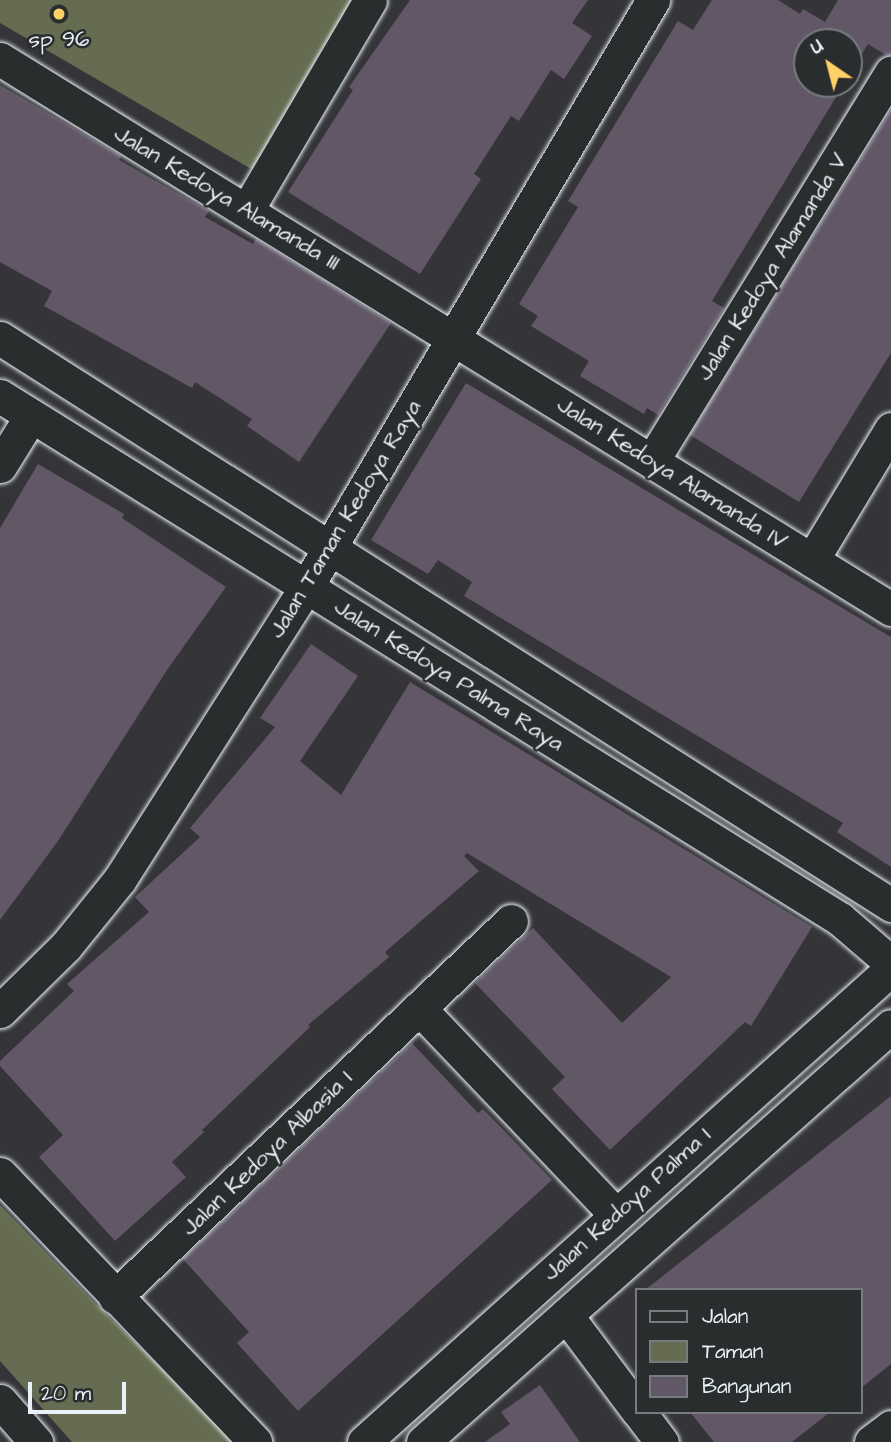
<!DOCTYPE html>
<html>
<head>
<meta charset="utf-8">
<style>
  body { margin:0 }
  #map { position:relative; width:891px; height:1442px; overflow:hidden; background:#353539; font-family:"Architects Daughter",sans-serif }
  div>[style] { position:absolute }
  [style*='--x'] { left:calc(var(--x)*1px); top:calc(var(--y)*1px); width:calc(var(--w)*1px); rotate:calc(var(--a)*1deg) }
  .green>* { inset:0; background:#656c51 }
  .building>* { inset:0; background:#625766 }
  .roads { filter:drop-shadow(0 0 2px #e8f1f8) drop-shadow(0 0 2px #e8f1f8) }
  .street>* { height:33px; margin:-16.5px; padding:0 16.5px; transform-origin:16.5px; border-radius:16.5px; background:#2a2d2e }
  .dots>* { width:19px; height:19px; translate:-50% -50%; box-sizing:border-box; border:4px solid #2a2d2e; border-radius:50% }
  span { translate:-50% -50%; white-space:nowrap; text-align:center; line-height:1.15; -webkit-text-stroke:5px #2a2d2e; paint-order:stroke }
  .poi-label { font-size:23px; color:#e8f1f8 }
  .street-label { font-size:23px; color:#e8f1f8 }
  .legend { position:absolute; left:635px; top:1288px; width:228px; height:126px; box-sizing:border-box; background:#2a2d2e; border:2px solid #767b7f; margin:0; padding:9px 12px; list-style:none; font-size:21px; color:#e8f1f8 }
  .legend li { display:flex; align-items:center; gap:14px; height:35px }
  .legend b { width:35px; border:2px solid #767b7f }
  .north { position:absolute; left:793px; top:28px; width:70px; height:70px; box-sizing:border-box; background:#2a2d2e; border:2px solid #767b7f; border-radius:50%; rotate:325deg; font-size:19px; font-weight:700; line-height:28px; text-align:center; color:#e8f1f8 }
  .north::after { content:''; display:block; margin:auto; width:24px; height:32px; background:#ffd166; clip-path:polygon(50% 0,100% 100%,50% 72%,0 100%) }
  .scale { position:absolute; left:28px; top:1382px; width:98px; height:32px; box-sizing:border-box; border:4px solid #e8f1f8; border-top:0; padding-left:9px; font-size:21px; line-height:24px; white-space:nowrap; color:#e8f1f8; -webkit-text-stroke:5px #2a2d2e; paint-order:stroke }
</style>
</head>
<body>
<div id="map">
  <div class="green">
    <div style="clip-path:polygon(0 0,361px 0,258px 173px,0 23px)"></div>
    <div style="clip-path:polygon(0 1205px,101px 1309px,236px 1442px,72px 1442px,0 1361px)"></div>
  </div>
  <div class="building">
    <div style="clip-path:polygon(410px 0,588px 0,572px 23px,592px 36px,564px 79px,551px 70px,519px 121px,511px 116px,474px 174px,481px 179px,420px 274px,288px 192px,353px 90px,349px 87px)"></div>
    <div style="clip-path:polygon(712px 0,778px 0,800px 14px,803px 9px,825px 22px,838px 0,891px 0,891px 54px,886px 55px,868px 44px,849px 75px,849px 42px,807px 42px,807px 84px,844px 84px,712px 301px,724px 308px,658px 415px,647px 408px,644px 414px,580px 376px,589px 361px,531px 326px,538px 316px,519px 304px,578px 207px,568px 201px,678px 21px,693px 30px)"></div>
    <div style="clip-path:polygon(0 85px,121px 156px,119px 160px,209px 211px,205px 217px,253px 244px,256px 239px,391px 323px,299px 462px,247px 426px,252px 419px,195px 382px,192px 388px,44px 306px,52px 291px,0 262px)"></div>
    <div style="clip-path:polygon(891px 110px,891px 353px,799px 502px,690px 435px)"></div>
    <div style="clip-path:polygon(466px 383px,891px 637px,891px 867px,837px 832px,843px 823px,464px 596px,472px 582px,438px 560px,428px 574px,371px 540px)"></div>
    <div style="clip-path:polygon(38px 464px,124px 514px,122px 518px,226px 587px,167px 670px,58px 841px,0 920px,0 528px)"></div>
    <div style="clip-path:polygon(311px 644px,358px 676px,300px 761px,341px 795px,410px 682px,812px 927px,751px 1026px,745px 1022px,610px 1150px,552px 1089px,565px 1077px,475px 983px,533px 928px,622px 1023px,671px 977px,467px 853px,464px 856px,479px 871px,385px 952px,389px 957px,308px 1025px,310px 1027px,202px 1130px,204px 1132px,172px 1162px,186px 1177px,115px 1241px,39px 1157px,63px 1135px,0 1066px,0 1061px,74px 991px,67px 984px,149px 912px,135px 897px,200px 837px,190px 828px,275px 727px,260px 718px)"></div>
    <div style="clip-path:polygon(412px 1043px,478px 1113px,483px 1109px,552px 1180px,298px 1411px,237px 1343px,249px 1332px,183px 1259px)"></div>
    <div style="clip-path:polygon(891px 1096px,891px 1364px,861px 1388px,861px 1290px,645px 1290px)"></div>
    <div style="clip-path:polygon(540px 1385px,580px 1442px,485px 1442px,510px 1424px,501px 1412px)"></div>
    <div style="clip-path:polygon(690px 1412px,830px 1412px,792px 1442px,714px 1442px)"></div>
  </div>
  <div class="roads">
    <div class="street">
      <div style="--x:0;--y:59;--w:1047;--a:31.69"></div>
      <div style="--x:247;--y:210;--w:243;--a:-59.6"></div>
      <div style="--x:0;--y:338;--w:1056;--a:32.47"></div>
      <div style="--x:0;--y:396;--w:990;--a:31.91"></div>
      <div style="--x:840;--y:919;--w:67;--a:40.8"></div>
      <div style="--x:652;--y:461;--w:456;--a:-58.4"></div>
      <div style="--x:0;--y:466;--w:59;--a:-58.2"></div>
      <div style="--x:812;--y:560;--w:153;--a:-58.9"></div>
      <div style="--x:419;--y:1008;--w:284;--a:46.4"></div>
      <div style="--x:0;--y:1011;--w:93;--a:-44.6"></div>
      <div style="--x:66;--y:946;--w:86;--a:-51.1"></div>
      <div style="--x:120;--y:879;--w:348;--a:-57.5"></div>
      <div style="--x:307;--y:586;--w:681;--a:-59.44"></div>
      <div style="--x:0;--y:1174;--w:370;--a:46.4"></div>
      <div style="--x:115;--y:1297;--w:546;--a:-43.52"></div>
      <div style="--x:566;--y:1315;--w:119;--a:53.2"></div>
      <div style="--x:0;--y:1401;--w:55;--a:48.7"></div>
      <div style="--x:639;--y:1412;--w:38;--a:53"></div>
      <div style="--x:364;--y:1442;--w:708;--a:-41.91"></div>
      <div style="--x:423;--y:1442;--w:626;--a:-41.63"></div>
      <div style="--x:871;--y:1442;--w:25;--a:-37"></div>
    </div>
  </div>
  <div class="dots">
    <div style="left:59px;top:14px;background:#ffd166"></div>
  </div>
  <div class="poi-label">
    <span style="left:59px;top:39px">sp 96</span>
  </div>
  <div class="street-label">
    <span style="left:227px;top:198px;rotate:31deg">Jalan Kedoya Alamanda III</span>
    <span style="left:772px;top:267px;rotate:-58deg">Jalan Kedoya Alamanda V</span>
    <span style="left:672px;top:473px;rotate:32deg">Jalan Kedoya Alamanda IV</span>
    <span style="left:345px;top:519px;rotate:-59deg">Jalan Taman Kedoya Raya</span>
    <span style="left:449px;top:675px;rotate:32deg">Jalan Kedoya Palma Raya</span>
    <span style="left:267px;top:1153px;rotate:-44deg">Jalan Kedoya Albasia I</span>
    <span style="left:627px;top:1204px;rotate:-42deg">Jalan Kedoya Palma I</span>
  </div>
  <ul class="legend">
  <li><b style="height:9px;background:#2a2d2e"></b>Jalan</li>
  <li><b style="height:19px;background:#656c51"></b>Taman</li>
  <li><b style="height:19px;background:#625766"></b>Bangunan</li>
  </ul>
  <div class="north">U</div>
  <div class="scale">20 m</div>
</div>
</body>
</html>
